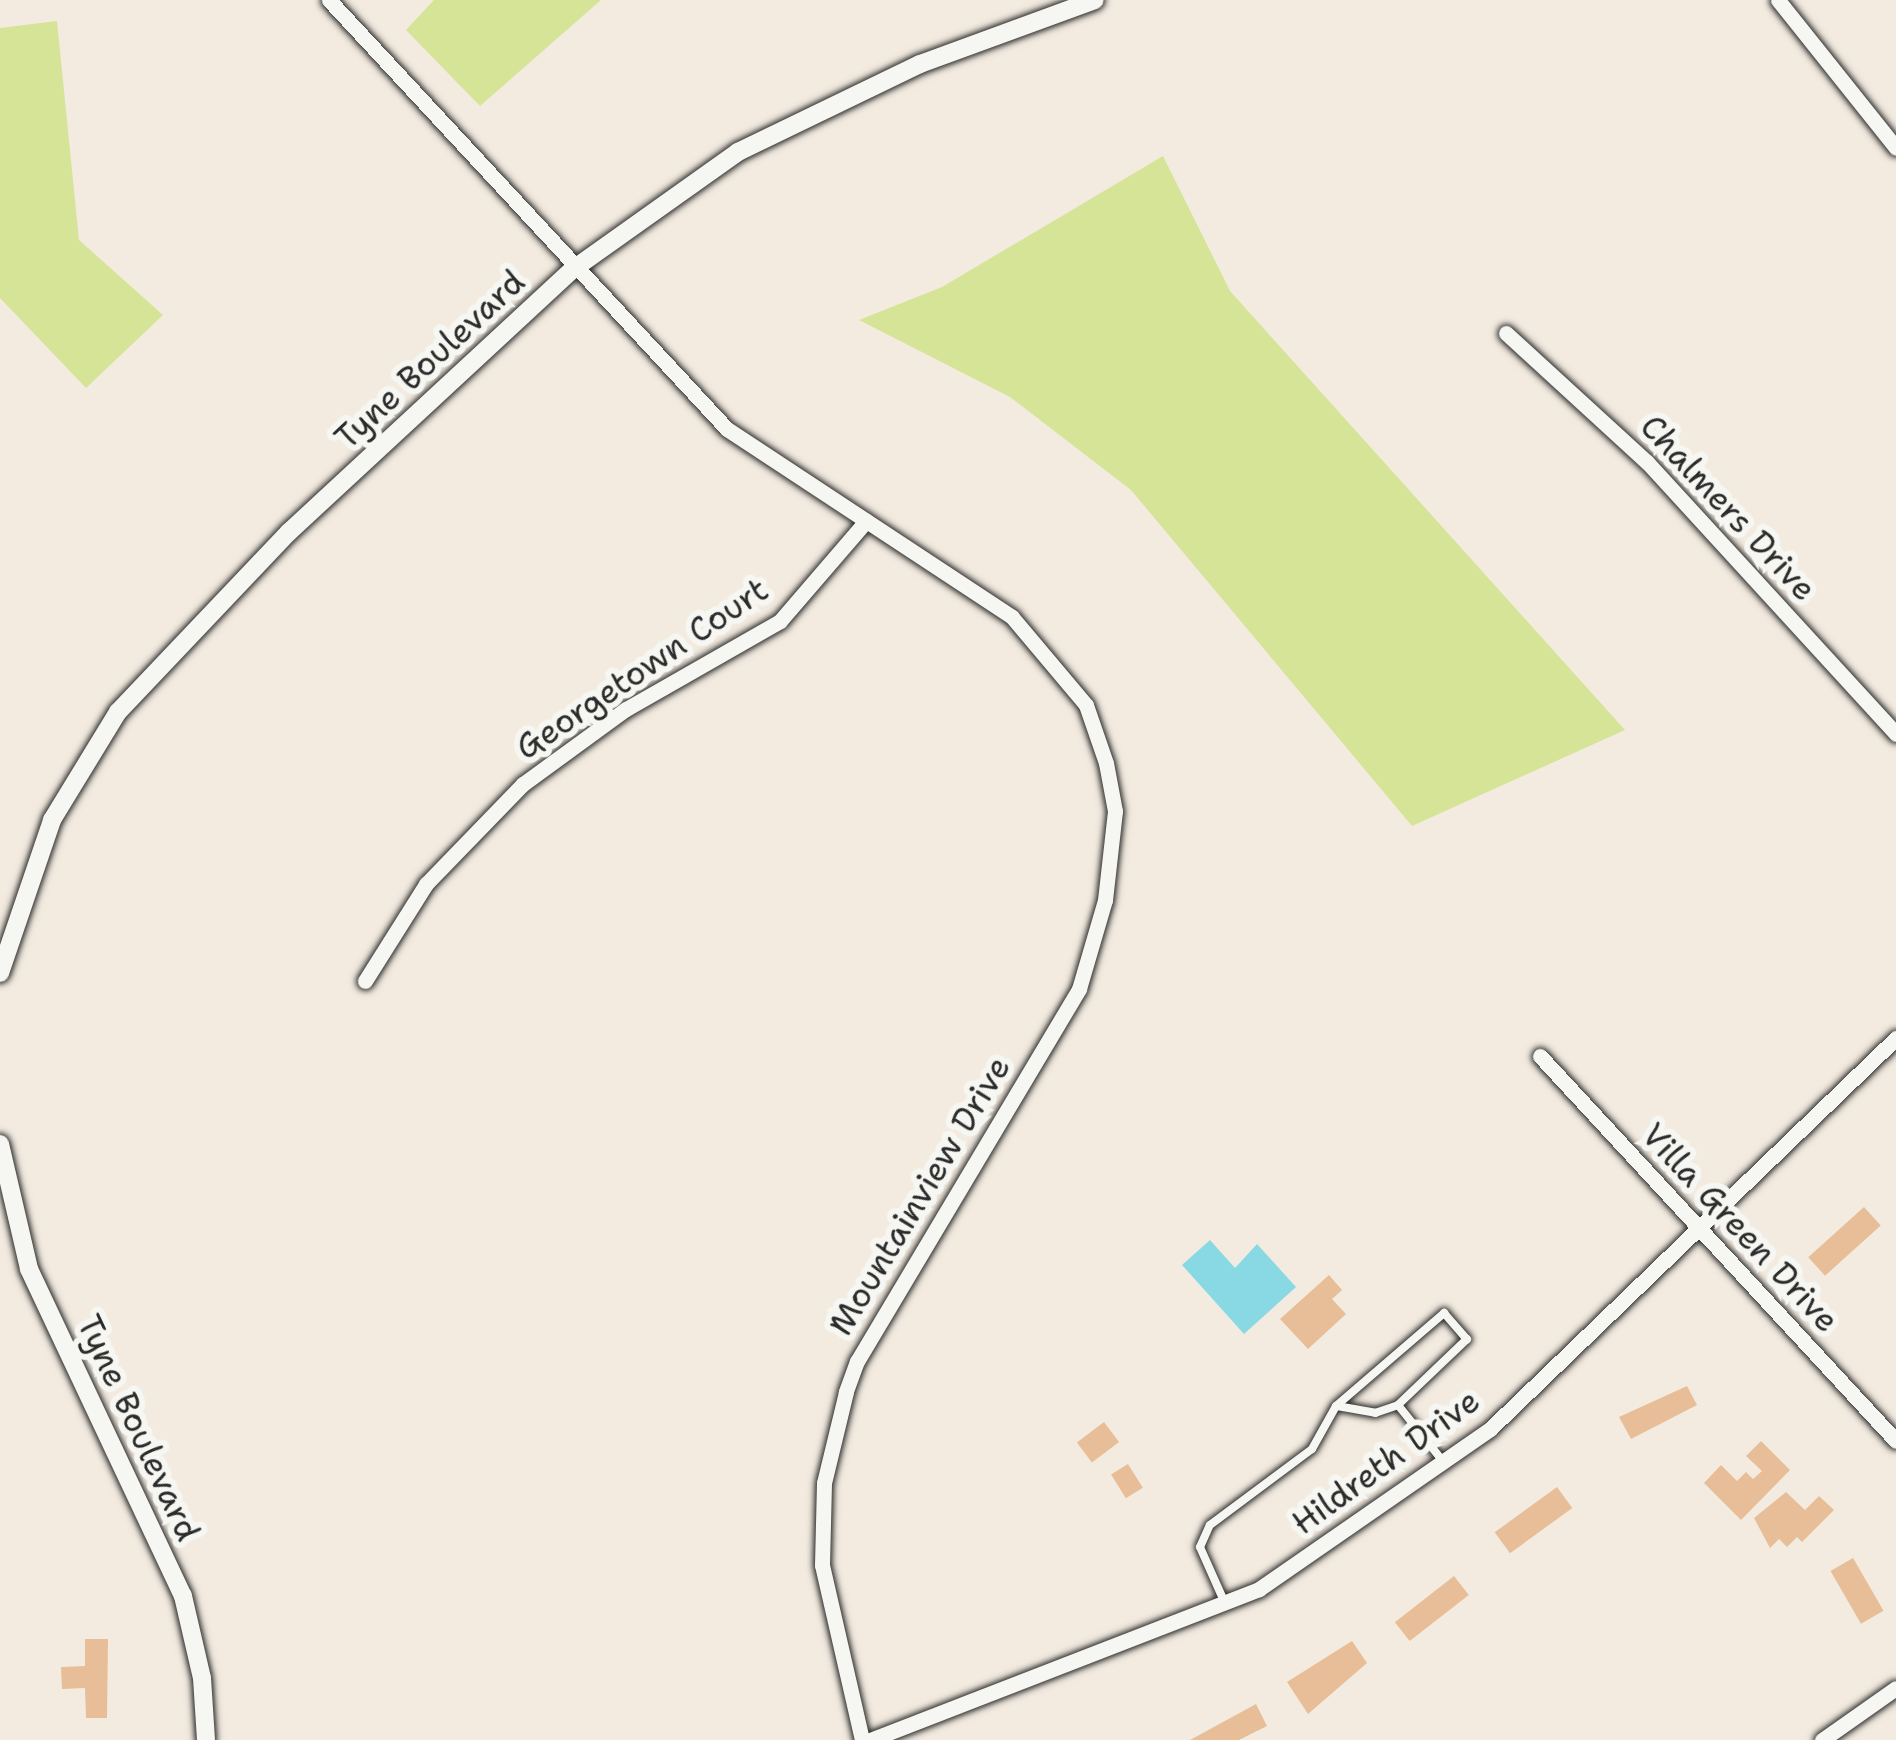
<!DOCTYPE html>
<html>
<head>
<meta charset="utf-8">
<style>
  body { margin:0 }
  #map { position:relative; width:1896px; height:1740px; overflow:hidden; background:#f3ebe0; font-family:"Shantell Sans",sans-serif }
  div>[style] { position:absolute }
  [style*='--x'] { left:calc(var(--x)*1px); top:calc(var(--y)*1px); width:calc(var(--w)*1px); rotate:calc(var(--a)*1deg) }
  .green>* { inset:0; background:#d5e497 }
  .water>* { inset:0; background:#89d9e5 }
  .building>* { inset:0; background:#e7be97; transform-origin:0 0 }
  .roads { filter:drop-shadow(0 0 3px #2b2b2b) drop-shadow(0 0 3px #2b2b2b) }
  .service>* { height:8px; margin:-4px; padding:0 4px; transform-origin:4px; border-radius:4px; background:#f6f6f2 }
  .minor>* { height:15px; margin:-7.5px; padding:0 7.5px; transform-origin:7.5px; border-radius:7.5px; background:#f6f6f2 }
  .tertiary>* { height:18px; margin:-9px; padding:0 9px; transform-origin:9px; border-radius:9px; background:#f6f6f2 }
  span { translate:-50% -50%; white-space:nowrap; text-align:center; line-height:1.15; -webkit-text-stroke:12px #f6f6f2; paint-order:stroke }
  .street-label { font-size:33px; color:#2b2b2b }
</style>
</head>
<body>
<div id="map">
  <div class="green">
    <div style="clip-path:polygon(434px 0,601px 0,480px 106px,406px 30px)"></div>
    <div style="clip-path:polygon(57px 21px,79px 240px,163px 315px,86px 388px,0 298px,0 28px)"></div>
    <div style="clip-path:polygon(1163px 156px,1230px 291px,1625px 730px,1412px 826px,1131px 490px,1010px 397px,859px 320px,942px 287px)"></div>
  </div>
  <div class="water">
    <div style="clip-path:polygon(1210px 1240px,1235px 1268px,1257px 1244px,1296px 1287px,1244px 1334px,1182px 1265px)"></div>
  </div>
  <div class="building">
    <div style="left:1864px;top:1207px;width:25px;height:75px;rotate:48deg"></div>
    <div style="clip-path:polygon(1329px 1275px,1342px 1290px,1332px 1299px,1346px 1314px,1308px 1349px,1280px 1319px)"></div>
    <div style="clip-path:polygon(1687px 1386px,1697px 1405px,1631px 1439px,1619px 1417px)"></div>
    <div style="left:1104px;top:1422px;width:25px;height:34px;rotate:53deg"></div>
    <div style="clip-path:polygon(1761px 1441px,1790px 1470px,1741px 1520px,1704px 1483px,1721px 1465px,1737px 1481px,1746px 1472px,1753px 1479px,1762px 1471px,1746px 1456px)"></div>
    <div style="left:1128px;top:1464px;width:28px;height:20px;rotate:58deg"></div>
    <div style="left:1557px;top:1487px;width:26px;height:77px;rotate:54deg"></div>
    <div style="clip-path:polygon(1786px 1492px,1805px 1510px,1819px 1496px,1834px 1510px,1802px 1542px,1797px 1537px,1787px 1547px,1779px 1539px,1770px 1548px,1754px 1518px)"></div>
    <div style="left:1853px;top:1558px;width:61px;height:26px;rotate:60deg"></div>
    <div style="left:1454px;top:1576px;width:24px;height:75px;rotate:52deg"></div>
    <div style="clip-path:polygon(85px 1639px,108px 1639px,107px 1718px,86px 1718px,85px 1688px,62px 1689px,61px 1667px,85px 1666px)"></div>
    <div style="clip-path:polygon(1352px 1641px,1367px 1663px,1308px 1714px,1287px 1682px)"></div>
    <div style="clip-path:polygon(1256px 1704px,1267px 1726px,1239px 1740px,1190px 1740px)"></div>
  </div>
  <div class="roads">
    <div class="service">
      <div style="--x:1337;--y:1406;--w:39;--a:10"></div>
      <div style="--x:1375;--y:1413;--w:24;--a:-19"></div>
      <div style="--x:1224;--y:1601;--w:59;--a:-114"></div>
      <div style="--x:1200;--y:1547;--w:24;--a:-66"></div>
      <div style="--x:1210;--y:1525;--w:127;--a:-36.7"></div>
      <div style="--x:1312;--y:1449;--w:49;--a:-60.8"></div>
      <div style="--x:1336;--y:1406;--w:143;--a:-40.7"></div>
      <div style="--x:1444;--y:1313;--w:35;--a:49"></div>
      <div style="--x:1467;--y:1339;--w:95;--a:136.3"></div>
      <div style="--x:1398;--y:1405;--w:70;--a:51.3"></div>
    </div>
    <div class="minor">
      <div style="--x:329;--y:0;--w:585;--a:47.15"></div>
      <div style="--x:727;--y:429;--w:341;--a:33.4"></div>
      <div style="--x:1012;--y:617;--w:115;--a:49.9"></div>
      <div style="--x:1086;--y:705;--w:61;--a:71"></div>
      <div style="--x:1106;--y:763;--w:49;--a:79.4"></div>
      <div style="--x:1115;--y:811;--w:90;--a:96.4"></div>
      <div style="--x:1105;--y:900;--w:93;--a:106.3"></div>
      <div style="--x:1079;--y:989;--w:433;--a:120.8"></div>
      <div style="--x:857;--y:1361;--w:33;--a:110"></div>
      <div style="--x:846;--y:1392;--w:94;--a:103.6"></div>
      <div style="--x:824;--y:1483;--w:82;--a:91.4"></div>
      <div style="--x:822;--y:1565;--w:180;--a:77.1"></div>
      <div style="--x:1778;--y:0;--w:189;--a:51.4"></div>
      <div style="--x:1506;--y:333;--w:191;--a:42.5"></div>
      <div style="--x:1647;--y:462;--w:369;--a:47.5"></div>
      <div style="--x:365;--y:981;--w:115;--a:-57.8"></div>
      <div style="--x:426;--y:884;--w:139;--a:-45.9"></div>
      <div style="--x:523;--y:784;--w:127;--a:-36.1"></div>
      <div style="--x:626;--y:709;--w:177;--a:-29.7"></div>
      <div style="--x:780;--y:621;--w:132;--a:-49.3"></div>
      <div style="--x:1540;--y:1056;--w:524;--a:47.24"></div>
      <div style="--x:870;--y:1740;--w:417;--a:-21.2"></div>
      <div style="--x:1259;--y:1589;--w:281;--a:-34.7"></div>
      <div style="--x:1490;--y:1429;--w:564;--a:-43.92"></div>
      <div style="--x:1822;--y:1740;--w:90;--a:-35.1"></div>
    </div>
    <div class="tertiary">
      <div style="--x:0;--y:973;--w:162;--a:-71.2"></div>
      <div style="--x:52;--y:820;--w:127;--a:-58.6"></div>
      <div style="--x:118;--y:712;--w:248;--a:-46.5"></div>
      <div style="--x:289;--y:532;--w:386;--a:-42.8"></div>
      <div style="--x:572;--y:270;--w:204;--a:-35.4"></div>
      <div style="--x:738;--y:152;--w:202;--a:-25.8"></div>
      <div style="--x:920;--y:64;--w:186;--a:-20.1"></div>
      <div style="--x:0;--y:1144;--w:128;--a:76.9"></div>
      <div style="--x:29;--y:1269;--w:361;--a:64.8"></div>
      <div style="--x:183;--y:1596;--w:84;--a:77"></div>
      <div style="--x:202;--y:1678;--w:62;--a:86.3"></div>
    </div>
  </div>
  <div class="street-label">
    <span style="left:430px;top:360px;rotate:-43deg">Tyne Boulevard</span>
    <span style="left:1728px;top:508px;rotate:47deg">Chalmers Drive</span>
    <span style="left:642px;top:669px;rotate:-34deg">Georgetown Court</span>
    <span style="left:920px;top:1196px;rotate:-59deg">Mountainview Drive</span>
    <span style="left:1740px;top:1228px;rotate:47deg">Villa Green Drive</span>
    <span style="left:138px;top:1428px;rotate:65deg">Tyne Boulevard</span>
    <span style="left:1386px;top:1462px;rotate:-36deg">Hildreth Drive</span>
  </div>
</div>
</body>
</html>
